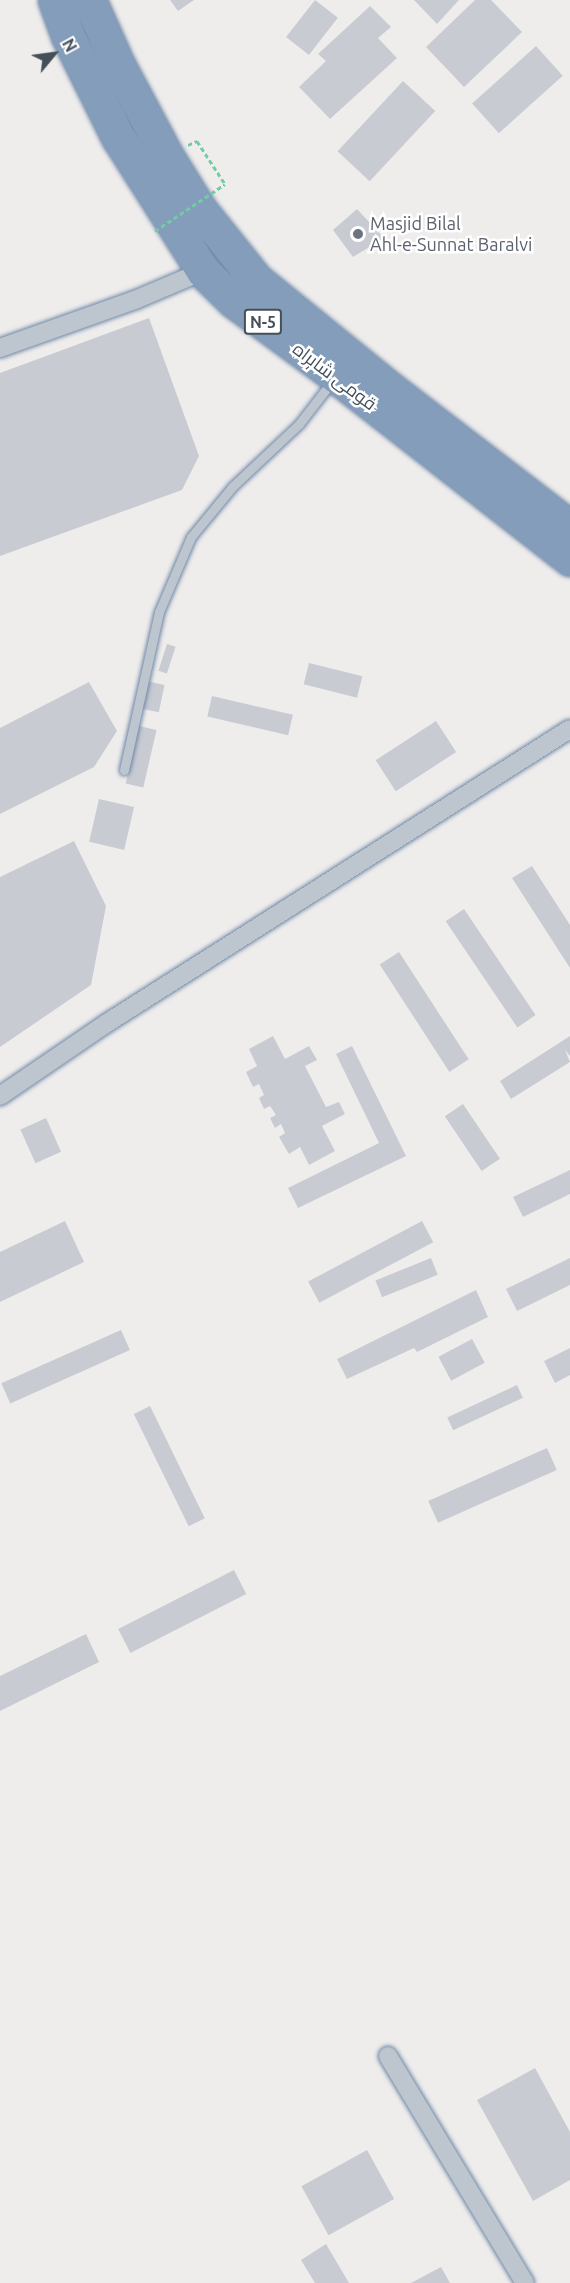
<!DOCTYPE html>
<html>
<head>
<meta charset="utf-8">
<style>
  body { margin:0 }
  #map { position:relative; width:570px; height:2283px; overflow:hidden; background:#efedec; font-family:Ubuntu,Cairo,sans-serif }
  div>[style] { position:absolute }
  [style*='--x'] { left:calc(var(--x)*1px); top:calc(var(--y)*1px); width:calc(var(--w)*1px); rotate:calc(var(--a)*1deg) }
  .building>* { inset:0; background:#c9cbd3; transform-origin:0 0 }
  .path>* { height:3px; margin-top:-1.5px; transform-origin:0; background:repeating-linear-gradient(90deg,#73cba4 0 4.5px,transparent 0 7.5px) }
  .roads { filter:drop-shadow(0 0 2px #7088a7) drop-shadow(0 0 2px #7088a7) }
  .lane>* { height:9px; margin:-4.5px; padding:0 4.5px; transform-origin:4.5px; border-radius:4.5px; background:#bdc6cf }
  .street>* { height:18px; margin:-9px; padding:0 9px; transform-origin:9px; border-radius:9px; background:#bdc6cf }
  .highway>* { height:33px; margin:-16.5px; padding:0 16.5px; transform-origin:16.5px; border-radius:16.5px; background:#849dbb }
  .path-bridge>* { height:3px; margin-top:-1.5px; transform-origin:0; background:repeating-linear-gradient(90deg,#73cba4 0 4.5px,transparent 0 7.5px) }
  .dots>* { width:16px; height:16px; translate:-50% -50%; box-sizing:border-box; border:3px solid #fff; border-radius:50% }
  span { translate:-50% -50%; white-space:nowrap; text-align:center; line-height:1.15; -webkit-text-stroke:5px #fff; paint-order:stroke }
  .shield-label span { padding:2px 4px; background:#fff; border:2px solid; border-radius:4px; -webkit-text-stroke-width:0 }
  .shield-label { font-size:16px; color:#454f5a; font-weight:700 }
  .worship-label { font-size:18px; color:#5b616d }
  .left { translate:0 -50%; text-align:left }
  .street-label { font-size:18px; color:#454f5a }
  .north { position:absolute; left:24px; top:24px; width:60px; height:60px; -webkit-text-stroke:4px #fff; paint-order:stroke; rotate:61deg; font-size:16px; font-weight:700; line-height:24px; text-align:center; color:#454f5a }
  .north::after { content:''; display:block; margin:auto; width:21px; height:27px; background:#454f5a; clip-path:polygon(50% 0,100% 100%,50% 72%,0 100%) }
</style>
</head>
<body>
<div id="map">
  <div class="building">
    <div style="clip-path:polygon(170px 0,194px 0,178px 11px)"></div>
    <div style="left:315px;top:0;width:29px;height:47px;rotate:38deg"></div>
    <div style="clip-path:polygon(414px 0,459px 0,437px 24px)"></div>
    <div style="clip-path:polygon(475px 0,491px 0,522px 32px,464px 87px,426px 47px)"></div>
    <div style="clip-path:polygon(370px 6px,391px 27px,378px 38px,397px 58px,330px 119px,299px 87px,326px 61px,318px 54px)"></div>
    <div style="left:536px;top:46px;width:40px;height:86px;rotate:48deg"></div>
    <div style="left:403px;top:81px;width:44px;height:96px;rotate:43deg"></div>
    <div style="clip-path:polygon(357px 209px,384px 238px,353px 257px,333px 230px)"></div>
    <div style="clip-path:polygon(149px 318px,199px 456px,182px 490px,0 556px,0 373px)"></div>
    <div style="left:167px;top:644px;width:9px;height:28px;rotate:18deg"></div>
    <div style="left:309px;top:663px;width:55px;height:22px;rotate:14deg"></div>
    <div style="left:146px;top:681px;width:19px;height:28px;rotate:12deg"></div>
    <div style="clip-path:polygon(89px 682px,117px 731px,94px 767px,0 814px,0 728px)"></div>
    <div style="left:212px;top:696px;width:83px;height:21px;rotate:13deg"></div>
    <div style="left:436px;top:721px;width:37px;height:72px;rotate:57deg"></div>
    <div style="left:139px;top:726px;width:18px;height:59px;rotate:13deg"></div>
    <div style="left:99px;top:799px;width:36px;height:44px;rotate:13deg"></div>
    <div style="clip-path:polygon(74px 841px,106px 906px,91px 985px,0 1047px,0 877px)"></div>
    <div style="clip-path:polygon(532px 866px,570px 925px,570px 968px,512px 878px)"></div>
    <div style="left:464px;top:909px;width:128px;height:22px;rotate:56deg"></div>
    <div style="left:399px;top:952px;width:128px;height:23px;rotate:57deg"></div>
    <div style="clip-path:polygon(273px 1036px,285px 1059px,309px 1046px,317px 1060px,305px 1066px,326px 1107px,339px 1102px,345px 1114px,322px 1126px,335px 1151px,309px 1165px,300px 1147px,289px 1154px,279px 1137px,285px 1133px,281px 1124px,275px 1128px,270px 1118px,276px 1115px,270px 1106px,264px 1109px,259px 1098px,264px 1095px,259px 1084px,253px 1087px,246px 1072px,257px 1066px,249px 1049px)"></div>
    <div style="clip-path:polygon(570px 1036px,570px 1056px,565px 1050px,570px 1062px,511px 1099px,500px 1081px)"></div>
    <div style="clip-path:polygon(352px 1046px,406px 1156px,298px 1208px,288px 1188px,379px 1143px,336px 1054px)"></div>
    <div style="left:463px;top:1104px;width:66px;height:22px;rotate:56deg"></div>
    <div style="left:46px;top:1118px;width:37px;height:28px;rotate:66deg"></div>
    <div style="clip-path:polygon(570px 1170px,570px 1194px,523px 1217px,513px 1197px)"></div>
    <div style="clip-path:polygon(65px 1221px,84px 1262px,0 1302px,0 1252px)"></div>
    <div style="left:422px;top:1221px;width:24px;height:129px;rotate:62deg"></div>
    <div style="left:431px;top:1258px;width:18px;height:60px;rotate:68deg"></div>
    <div style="clip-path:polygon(570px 1258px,570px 1285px,517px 1311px,506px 1289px)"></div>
    <div style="clip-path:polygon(476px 1290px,488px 1317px,417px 1352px,414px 1348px,347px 1379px,337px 1359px)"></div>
    <div style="left:121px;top:1330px;width:22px;height:131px;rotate:66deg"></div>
    <div style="left:472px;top:1339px;width:27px;height:38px;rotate:62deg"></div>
    <div style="clip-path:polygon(570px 1348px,570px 1375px,555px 1383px,544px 1361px)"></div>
    <div style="left:517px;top:1385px;width:14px;height:77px;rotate:65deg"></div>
    <div style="left:150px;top:1406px;width:125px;height:18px;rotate:64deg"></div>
    <div style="left:547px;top:1448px;width:24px;height:130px;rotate:66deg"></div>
    <div style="left:234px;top:1570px;width:27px;height:130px;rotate:63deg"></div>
    <div style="clip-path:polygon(86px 1634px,99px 1662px,0 1711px,0 1676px)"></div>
    <div style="clip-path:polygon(535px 2068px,570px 2132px,570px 2180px,533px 2201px,477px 2100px)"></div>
    <div style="left:367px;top:2150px;width:56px;height:75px;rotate:61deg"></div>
    <div style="clip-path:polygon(326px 2244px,349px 2283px,315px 2283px,301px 2260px)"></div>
    <div style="clip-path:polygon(441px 2267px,450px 2283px,411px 2283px)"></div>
  </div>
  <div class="path">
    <div style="--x:188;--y:145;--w:10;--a:-24"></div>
    <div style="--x:197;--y:141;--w:51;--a:56.9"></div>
  </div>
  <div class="roads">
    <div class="lane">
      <div style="--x:124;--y:770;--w:162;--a:-77.5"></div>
      <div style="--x:159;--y:612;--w:82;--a:-66.9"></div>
      <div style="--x:191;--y:537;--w:65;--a:-50.6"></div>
      <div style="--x:232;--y:487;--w:92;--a:-43.2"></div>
      <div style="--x:299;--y:424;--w:56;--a:-52.3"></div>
    </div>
    <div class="street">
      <div style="--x:0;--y:348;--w:143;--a:-19.6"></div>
      <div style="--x:135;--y:300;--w:74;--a:-23.1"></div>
      <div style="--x:0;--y:1096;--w:130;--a:-34.3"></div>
      <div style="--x:107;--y:1023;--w:548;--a:-32.42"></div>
      <div style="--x:388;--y:2056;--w:265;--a:58.9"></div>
    </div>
    <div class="highway">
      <div style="--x:55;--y:0;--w:38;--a:70"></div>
      <div style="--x:68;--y:36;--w:113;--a:63.7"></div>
      <div style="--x:118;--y:137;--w:159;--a:57.6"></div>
      <div style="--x:203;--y:271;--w:43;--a:44.1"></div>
      <div style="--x:234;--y:301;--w:127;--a:36.3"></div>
      <div style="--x:336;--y:376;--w:297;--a:38"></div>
      <div style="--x:89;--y:0;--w:71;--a:66"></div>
      <div style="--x:118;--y:65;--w:104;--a:62"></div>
      <div style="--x:167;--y:157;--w:62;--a:58.1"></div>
      <div style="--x:200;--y:210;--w:90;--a:51.3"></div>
      <div style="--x:256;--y:280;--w:173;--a:39.1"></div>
      <div style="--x:390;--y:389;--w:227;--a:37.5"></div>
    </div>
  </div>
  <div class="path-bridge">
    <div style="--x:155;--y:231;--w:84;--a:-33.9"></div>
  </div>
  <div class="dots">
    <div style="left:358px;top:234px;background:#6b7280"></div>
  </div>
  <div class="shield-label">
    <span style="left:263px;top:322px">N-5</span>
  </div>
  <div class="worship-label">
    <span class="left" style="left:370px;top:234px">Masjid Bilal<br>Ahl-e-Sunnat Baralvi</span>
  </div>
  <div class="street-label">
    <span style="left:335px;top:376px;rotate:37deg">قومی شاہراہ</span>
  </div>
  <div class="north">N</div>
</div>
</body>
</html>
